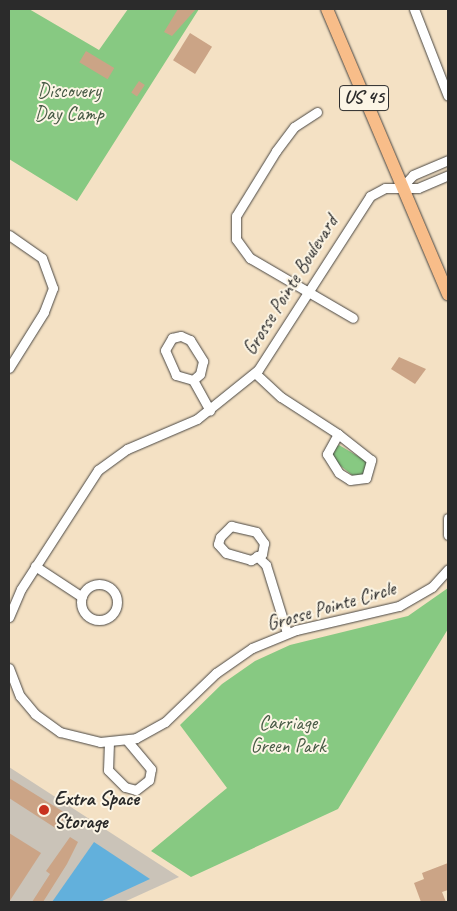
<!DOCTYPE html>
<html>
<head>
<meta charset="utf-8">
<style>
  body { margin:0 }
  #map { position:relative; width:457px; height:911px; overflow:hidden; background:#f4e1c4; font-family:Caveat,sans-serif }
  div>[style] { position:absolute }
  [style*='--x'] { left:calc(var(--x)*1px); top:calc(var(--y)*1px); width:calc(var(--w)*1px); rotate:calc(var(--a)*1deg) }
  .industrial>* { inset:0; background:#cac3b8 }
  .green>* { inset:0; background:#87c982 }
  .water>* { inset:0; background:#62b0dc }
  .building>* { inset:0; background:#cba486; transform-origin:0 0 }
  .roads { filter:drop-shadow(0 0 1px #494642) drop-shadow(0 0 1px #494642) }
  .minor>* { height:9px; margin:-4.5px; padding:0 4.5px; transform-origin:4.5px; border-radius:4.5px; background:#fff }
  .minor>.ring { margin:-4.5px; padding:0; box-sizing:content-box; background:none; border:9px solid #fff; border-radius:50% }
  .primary>* { height:12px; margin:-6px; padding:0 6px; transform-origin:6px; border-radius:6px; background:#f8bd89 }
  .dots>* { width:14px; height:14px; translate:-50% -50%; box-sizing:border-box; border:2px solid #fcf5e5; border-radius:50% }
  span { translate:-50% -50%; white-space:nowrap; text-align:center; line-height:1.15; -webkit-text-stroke:4px #fcf5e5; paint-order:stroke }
  .shield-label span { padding:1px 4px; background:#fcf5e5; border:1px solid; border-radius:4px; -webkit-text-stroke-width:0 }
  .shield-label { font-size:19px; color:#2b2b2b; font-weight:700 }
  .park-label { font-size:20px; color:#475a45 }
  .street-label { font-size:20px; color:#2b2b2b }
  .poi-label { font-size:20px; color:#2b2b2b; font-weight:700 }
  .left { translate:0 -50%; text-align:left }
  .frame { position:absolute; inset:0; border:10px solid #2b2b2b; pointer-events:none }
</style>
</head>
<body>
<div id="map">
  <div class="industrial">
    <div style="clip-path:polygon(9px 767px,179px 877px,124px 902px,9px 902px)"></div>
  </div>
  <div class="green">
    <div style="clip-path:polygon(9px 9px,29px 9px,99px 50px,128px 9px,199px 9px,77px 201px,9px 159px)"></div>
    <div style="clip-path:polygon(339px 445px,366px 461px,368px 467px,362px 476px,352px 475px,333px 460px,333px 449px)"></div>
    <div style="clip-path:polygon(448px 588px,448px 629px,338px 809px,191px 877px,151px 851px,227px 788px,180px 725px,222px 684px,255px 661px,290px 645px,408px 616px)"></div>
  </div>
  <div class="water">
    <div style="clip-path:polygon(94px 842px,150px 879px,100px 902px,52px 902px)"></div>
  </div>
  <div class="building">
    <div style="clip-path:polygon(178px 9px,196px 9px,172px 36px,164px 32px)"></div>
    <div style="left:190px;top:33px;width:26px;height:32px;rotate:32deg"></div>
    <div style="left:86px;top:51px;width:33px;height:13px;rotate:31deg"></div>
    <div style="left:139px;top:81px;width:7px;height:14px;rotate:34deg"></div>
    <div style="clip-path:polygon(399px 357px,426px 369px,415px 384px,391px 369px)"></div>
    <div style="clip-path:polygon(9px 778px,67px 814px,57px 829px,9px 798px)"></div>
    <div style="clip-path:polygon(9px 833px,41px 853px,9px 902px)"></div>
    <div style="clip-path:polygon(70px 837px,78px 842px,67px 864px,43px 902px,32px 902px,50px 874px,46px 871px)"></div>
    <div style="clip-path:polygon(448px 863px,448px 890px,442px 892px,446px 902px,421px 902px,414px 883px,424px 879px,422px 873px)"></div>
  </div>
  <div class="roads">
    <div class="minor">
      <div style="--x:414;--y:9;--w:93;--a:68.7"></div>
      <div style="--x:317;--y:112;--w:27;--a:147"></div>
      <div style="--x:294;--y:127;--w:30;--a:127"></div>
      <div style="--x:276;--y:151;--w:76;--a:121.6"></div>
      <div style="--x:236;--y:216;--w:23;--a:90"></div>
      <div style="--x:236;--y:239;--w:24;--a:54"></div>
      <div style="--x:250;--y:258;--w:119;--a:30.2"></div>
      <div style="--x:402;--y:187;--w:16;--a:-47"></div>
      <div style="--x:413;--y:175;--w:38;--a:-23"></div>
      <div style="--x:9;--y:235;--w:40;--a:34.9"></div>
      <div style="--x:42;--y:258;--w:32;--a:70"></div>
      <div style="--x:53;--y:288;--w:26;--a:111"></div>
      <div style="--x:44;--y:312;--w:66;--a:122"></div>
      <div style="--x:181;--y:336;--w:10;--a:24"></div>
      <div style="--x:190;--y:340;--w:25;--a:58"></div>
      <div style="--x:203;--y:361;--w:13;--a:103"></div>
      <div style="--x:200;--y:374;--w:9;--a:139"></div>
      <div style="--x:193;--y:380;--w:18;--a:-164"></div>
      <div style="--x:176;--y:375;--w:27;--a:-114"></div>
      <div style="--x:165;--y:350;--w:14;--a:-60"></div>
      <div style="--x:172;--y:338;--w:9;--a:-13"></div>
      <div style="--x:255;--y:373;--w:35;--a:43"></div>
      <div style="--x:281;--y:397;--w:68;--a:33"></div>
      <div style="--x:338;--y:434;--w:23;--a:119"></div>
      <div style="--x:327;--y:454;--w:22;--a:58"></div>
      <div style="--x:339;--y:473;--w:13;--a:32"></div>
      <div style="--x:350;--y:480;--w:16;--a:-7"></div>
      <div style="--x:366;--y:478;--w:19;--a:-74"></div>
      <div style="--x:371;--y:460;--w:42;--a:-141.8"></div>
      <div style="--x:193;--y:380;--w:35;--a:61"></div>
      <div style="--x:448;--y:518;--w:17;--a:90"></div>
      <div style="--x:231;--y:526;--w:26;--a:13"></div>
      <div style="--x:256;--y:532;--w:14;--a:54"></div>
      <div style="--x:264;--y:543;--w:11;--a:100"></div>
      <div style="--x:262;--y:554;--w:13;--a:151"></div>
      <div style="--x:251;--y:560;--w:26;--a:-164"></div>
      <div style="--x:226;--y:553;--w:12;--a:-132"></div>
      <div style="--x:218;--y:544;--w:7;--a:-74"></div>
      <div style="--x:220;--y:537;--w:16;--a:-45"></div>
      <div style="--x:257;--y:556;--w:13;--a:45"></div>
      <div style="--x:266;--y:565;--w:71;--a:72.8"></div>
      <div style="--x:35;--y:566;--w:56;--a:33.4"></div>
      <div class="ring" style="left:81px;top:584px;width:27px;height:27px"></div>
      <div style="--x:9;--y:617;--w:30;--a:-67"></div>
      <div style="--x:21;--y:589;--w:142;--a:-57.1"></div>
      <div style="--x:98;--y:470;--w:36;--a:-36"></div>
      <div style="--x:127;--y:449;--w:76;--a:-23.2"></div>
      <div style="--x:197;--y:419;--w:78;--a:-38.8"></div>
      <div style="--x:258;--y:370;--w:207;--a:-57.2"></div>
      <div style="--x:370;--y:196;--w:17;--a:-28"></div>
      <div style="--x:385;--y:188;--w:33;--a:0"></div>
      <div style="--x:418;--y:188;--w:33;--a:-23"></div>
      <div style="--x:9;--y:668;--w:30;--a:69"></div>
      <div style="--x:20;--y:696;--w:23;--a:50"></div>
      <div style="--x:35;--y:714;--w:31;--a:36"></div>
      <div style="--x:60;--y:732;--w:41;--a:14"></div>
      <div style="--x:100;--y:742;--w:36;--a:-6"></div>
      <div style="--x:136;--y:738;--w:33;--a:-29"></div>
      <div style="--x:165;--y:722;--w:71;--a:-43.9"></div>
      <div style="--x:216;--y:673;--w:44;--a:-34.8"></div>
      <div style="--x:252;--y:648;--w:48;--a:-22.2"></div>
      <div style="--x:296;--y:630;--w:106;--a:-13.1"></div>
      <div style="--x:399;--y:606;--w:38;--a:-30"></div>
      <div style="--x:432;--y:587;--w:24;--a:-48"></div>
      <div style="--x:109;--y:742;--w:28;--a:92"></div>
      <div style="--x:108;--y:770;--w:24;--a:45"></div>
      <div style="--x:125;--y:787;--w:11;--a:15"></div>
      <div style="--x:136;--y:790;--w:16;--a:-38"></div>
      <div style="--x:149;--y:780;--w:11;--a:-80"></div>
      <div style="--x:151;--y:769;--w:38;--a:-130"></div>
    </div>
    <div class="primary">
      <div style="--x:327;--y:9;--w:310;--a:67"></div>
    </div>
  </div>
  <div class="dots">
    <div style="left:44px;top:810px;background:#c8321e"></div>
  </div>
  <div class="shield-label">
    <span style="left:364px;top:98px">US 45</span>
  </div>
  <div class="park-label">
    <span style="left:69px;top:102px">Discovery<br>Day Camp</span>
    <span style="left:288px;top:734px">Carriage<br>Green Park</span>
  </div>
  <div class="street-label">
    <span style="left:290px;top:285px;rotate:-58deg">Grosse Pointe Boulevard</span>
    <span style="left:331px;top:606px;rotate:-16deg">Grosse Pointe Circle</span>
  </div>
  <div class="poi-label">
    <span class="left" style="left:54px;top:810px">Extra Space<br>Storage</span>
  </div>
  <div class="frame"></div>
</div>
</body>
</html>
